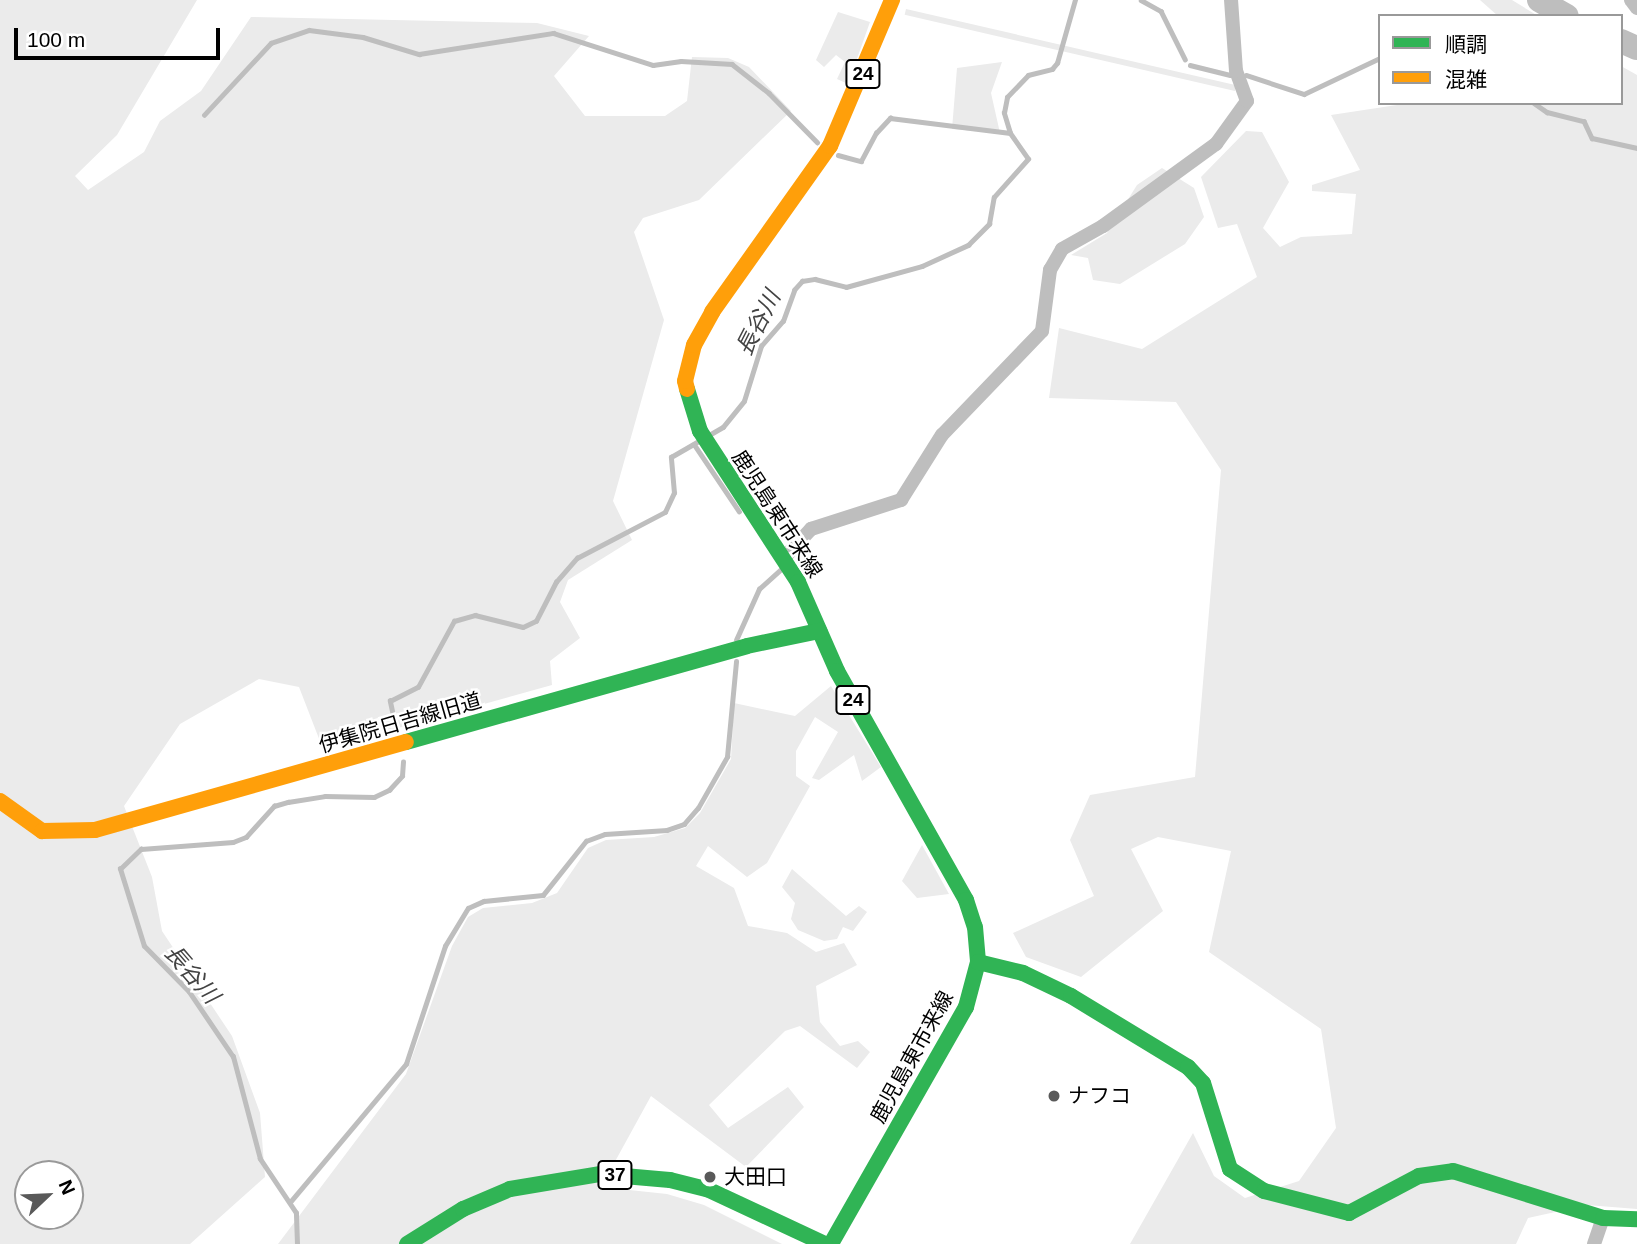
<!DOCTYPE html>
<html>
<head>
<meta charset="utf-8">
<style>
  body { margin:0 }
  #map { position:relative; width:1637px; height:1244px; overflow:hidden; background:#fff; font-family:Arial,"Noto Sans JP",sans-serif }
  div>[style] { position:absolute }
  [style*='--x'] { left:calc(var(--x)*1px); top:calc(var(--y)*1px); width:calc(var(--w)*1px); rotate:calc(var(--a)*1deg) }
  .green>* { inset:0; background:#ebebeb; transform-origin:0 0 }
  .stream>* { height:4.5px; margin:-2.25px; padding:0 2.25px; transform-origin:2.25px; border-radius:2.25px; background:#bebebe }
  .river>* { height:24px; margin:-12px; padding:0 12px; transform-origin:12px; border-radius:12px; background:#bebebe }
  .street>* { height:14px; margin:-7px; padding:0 7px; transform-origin:7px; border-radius:7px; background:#bebebe }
  .fast>* { height:16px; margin:-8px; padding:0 8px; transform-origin:8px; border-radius:8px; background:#30b455 }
  .slow>* { height:16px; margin:-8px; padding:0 8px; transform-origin:8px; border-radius:8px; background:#ff9f0a }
  .dots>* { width:19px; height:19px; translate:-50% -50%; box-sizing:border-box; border:4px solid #fff; border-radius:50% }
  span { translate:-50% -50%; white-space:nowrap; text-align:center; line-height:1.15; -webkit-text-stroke:5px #fff; paint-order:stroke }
  .shield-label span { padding:2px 5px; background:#fff; border:2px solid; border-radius:5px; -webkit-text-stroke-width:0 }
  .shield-label { font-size:19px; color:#000; font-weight:700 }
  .street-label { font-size:21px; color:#000 }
  .poi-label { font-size:21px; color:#000 }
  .left { translate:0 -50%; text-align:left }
  .water-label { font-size:23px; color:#434343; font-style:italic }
  .legend { position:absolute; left:1378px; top:14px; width:245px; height:91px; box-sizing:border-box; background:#fff; border:2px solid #999; margin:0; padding:9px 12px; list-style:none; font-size:21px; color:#000 }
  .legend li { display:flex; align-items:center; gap:14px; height:35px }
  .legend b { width:35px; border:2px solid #999 }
  .north { position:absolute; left:14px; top:1160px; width:70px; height:70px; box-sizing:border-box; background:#fff; border:2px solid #999; border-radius:50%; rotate:67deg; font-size:19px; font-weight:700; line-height:28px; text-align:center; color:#000 }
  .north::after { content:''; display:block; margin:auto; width:24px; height:32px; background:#595959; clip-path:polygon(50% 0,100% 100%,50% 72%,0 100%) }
  .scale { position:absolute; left:14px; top:28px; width:206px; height:32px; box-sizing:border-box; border:4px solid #000; border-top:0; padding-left:9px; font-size:21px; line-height:24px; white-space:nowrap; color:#000; -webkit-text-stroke:5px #fff; paint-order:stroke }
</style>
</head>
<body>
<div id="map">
  <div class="green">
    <div style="clip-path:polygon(evenodd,0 0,197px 0,117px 135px,75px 176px,88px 190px,144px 152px,160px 121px,201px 91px,251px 17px,537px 23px,589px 36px,554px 76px,585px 116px,665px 116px,687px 101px,692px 57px,728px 58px,749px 67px,791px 111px,699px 200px,643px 218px,634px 232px,664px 320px,613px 501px,632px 540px,568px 580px,560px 602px,580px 638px,550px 661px,552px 685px,323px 749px,299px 687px,259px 679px,180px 724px,124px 806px,152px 877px,162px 931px,232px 1036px,260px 1113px,265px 1177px,190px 1244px,0 1244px,0 0,28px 1174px,70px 1174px,70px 1216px,28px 1216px,28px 1174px)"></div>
    <div style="clip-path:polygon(1480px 0,1512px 0,1538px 16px,1498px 16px)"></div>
    <div style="left:906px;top:9px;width:339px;height:6px;rotate:13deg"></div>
    <div style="clip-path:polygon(838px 12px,870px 22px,848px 84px,837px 79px,845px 62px,836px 55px,824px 67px,816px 60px)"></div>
    <div style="clip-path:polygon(1002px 62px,991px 93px,1000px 133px,952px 129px,957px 68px)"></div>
    <div style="clip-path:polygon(1621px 66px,1637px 75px,1637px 1209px,1587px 1205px,1528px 1218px,1516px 1244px,1130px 1244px,1193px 1133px,1214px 1176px,1245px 1198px,1299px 1181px,1336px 1128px,1321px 1029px,1209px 952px,1231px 851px,1158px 837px,1131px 849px,1163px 911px,1081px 977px,1026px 957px,1013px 933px,1094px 896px,1070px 840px,1090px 795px,1195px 777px,1221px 470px,1176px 402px,1049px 398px,1059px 328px,1142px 349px,1257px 277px,1237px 224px,1218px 228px,1201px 177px,1246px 131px,1262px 132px,1289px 182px,1263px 228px,1280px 247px,1301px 237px,1352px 234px,1356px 194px,1312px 191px,1312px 185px,1360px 170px,1331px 115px,1410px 103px,1621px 103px)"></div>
    <div style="clip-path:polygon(1162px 168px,1194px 188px,1204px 217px,1185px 244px,1120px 284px,1093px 280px,1088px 258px,1071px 255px,1107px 233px,1137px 185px)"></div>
    <div style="clip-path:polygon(831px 686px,881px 767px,862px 781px,854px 755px,819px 780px,812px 778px,838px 732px,815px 717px,796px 751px,796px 776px,810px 786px,767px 863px,747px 877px,708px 846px,696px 866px,734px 888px,748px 926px,787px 933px,816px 952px,844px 943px,857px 965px,816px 986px,820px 1022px,840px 1046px,858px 1041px,870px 1052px,857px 1068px,800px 1026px,785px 1031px,709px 1105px,728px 1128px,788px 1087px,804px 1107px,746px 1167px,651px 1096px,601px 1187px,667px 1194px,704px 1205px,782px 1244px,278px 1244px,406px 1074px,452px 946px,468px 917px,483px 908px,532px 903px,557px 893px,588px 848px,606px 840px,654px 837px,685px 828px,700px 813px,731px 759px,734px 703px,795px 716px)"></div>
    <div style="clip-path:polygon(922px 845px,949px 894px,917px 898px,902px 881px)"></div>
    <div style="clip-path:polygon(792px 869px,846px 916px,859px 906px,867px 912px,853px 931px,843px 927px,837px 939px,824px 941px,798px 930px,791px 919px,795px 903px,782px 887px)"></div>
  </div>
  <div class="stream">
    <div style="--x:1141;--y:0;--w:23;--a:29"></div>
    <div style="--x:1161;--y:11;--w:54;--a:63.4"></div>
    <div style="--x:1190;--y:65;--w:41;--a:14"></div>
    <div style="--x:1246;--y:75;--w:61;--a:18.1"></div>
    <div style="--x:1304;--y:94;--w:84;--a:-25.3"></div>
    <div style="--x:1534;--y:103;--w:16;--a:35"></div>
    <div style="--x:1547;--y:112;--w:38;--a:14"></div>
    <div style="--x:1584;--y:121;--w:19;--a:65"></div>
    <div style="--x:1592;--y:138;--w:46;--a:12.5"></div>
    <div style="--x:204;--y:115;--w:98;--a:-47.1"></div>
    <div style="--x:271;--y:43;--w:40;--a:-18.9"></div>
    <div style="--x:309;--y:30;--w:54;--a:7.4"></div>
    <div style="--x:363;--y:37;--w:59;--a:16.9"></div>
    <div style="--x:419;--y:54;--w:136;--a:-8.9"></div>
    <div style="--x:553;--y:33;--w:105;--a:17.7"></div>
    <div style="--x:653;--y:65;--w:28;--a:-8"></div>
    <div style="--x:681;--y:61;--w:51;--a:3.4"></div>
    <div style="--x:732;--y:64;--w:47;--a:38.1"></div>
    <div style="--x:769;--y:93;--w:69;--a:45.6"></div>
    <div style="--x:838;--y:155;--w:24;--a:15"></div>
    <div style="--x:861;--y:161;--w:32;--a:-62"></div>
    <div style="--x:876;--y:133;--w:21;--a:-47"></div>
    <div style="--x:890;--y:118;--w:121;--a:7.1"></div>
    <div style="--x:709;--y:435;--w:16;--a:-30"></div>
    <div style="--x:723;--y:427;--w:33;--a:-51"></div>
    <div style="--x:744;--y:401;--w:58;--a:-72.8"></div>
    <div style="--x:761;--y:346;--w:33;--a:-49"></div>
    <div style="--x:783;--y:321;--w:33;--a:-70"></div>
    <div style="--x:794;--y:290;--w:12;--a:-48"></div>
    <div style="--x:802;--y:281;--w:13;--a:-9"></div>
    <div style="--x:815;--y:279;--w:32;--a:14"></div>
    <div style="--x:846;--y:287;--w:79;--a:-15.4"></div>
    <div style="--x:922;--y:266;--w:51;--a:-24.5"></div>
    <div style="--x:968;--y:245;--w:30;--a:-45"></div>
    <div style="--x:989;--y:224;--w:27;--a:-80"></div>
    <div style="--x:994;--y:197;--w:51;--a:-48.2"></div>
    <div style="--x:1028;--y:159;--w:32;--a:-125"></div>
    <div style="--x:1010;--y:133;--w:21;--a:-107"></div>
    <div style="--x:1004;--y:113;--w:16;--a:-79"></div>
    <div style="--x:1007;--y:97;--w:30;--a:-46"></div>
    <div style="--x:1028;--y:75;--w:25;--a:-14"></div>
    <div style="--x:1052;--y:69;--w:8;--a:-50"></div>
    <div style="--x:1057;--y:63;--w:66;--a:-74.1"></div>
    <div style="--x:694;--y:444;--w:81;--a:56.1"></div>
    <div style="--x:736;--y:640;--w:56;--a:-65.7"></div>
    <div style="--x:759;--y:589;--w:28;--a:-42"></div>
    <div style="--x:396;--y:730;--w:30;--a:-102"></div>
    <div style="--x:390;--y:701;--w:31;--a:-27"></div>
    <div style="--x:418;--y:687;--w:75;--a:-61.4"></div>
    <div style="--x:454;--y:621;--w:22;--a:-16"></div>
    <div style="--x:475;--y:615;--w:49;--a:14"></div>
    <div style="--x:523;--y:627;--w:14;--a:-25"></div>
    <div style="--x:536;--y:621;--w:44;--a:-62.9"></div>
    <div style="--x:556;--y:582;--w:32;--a:-49"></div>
    <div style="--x:577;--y:558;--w:99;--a:-27.6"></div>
    <div style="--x:665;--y:512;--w:21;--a:-65"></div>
    <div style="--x:674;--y:493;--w:36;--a:-95"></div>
    <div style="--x:671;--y:457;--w:32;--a:-30"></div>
    <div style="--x:291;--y:1201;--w:179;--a:-50"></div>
    <div style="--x:406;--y:1064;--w:124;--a:-71.7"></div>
    <div style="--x:445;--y:946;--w:44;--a:-58.8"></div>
    <div style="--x:468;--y:908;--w:17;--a:-24"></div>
    <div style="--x:484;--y:901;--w:59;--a:-5.8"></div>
    <div style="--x:543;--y:895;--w:69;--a:-51.5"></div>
    <div style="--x:586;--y:841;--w:20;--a:-20"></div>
    <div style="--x:605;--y:834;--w:62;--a:-3.7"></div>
    <div style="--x:667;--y:830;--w:18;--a:-19"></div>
    <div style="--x:684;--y:824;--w:21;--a:-49"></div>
    <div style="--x:698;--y:808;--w:59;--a:-60.4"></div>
    <div style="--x:727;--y:757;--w:96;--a:-84.6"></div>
    <div style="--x:297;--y:1244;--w:31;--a:-92"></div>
    <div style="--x:296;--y:1213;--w:65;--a:-123.7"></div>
    <div style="--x:260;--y:1159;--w:106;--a:-104.8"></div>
    <div style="--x:233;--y:1057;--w:78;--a:-124.1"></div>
    <div style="--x:189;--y:992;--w:64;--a:-134.4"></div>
    <div style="--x:144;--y:946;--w:81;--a:-107.3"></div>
    <div style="--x:120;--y:869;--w:29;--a:-44"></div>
    <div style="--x:141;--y:849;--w:92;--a:-4.4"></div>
    <div style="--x:233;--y:842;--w:14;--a:-21"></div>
    <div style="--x:246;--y:837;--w:42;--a:-47.9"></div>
    <div style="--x:274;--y:806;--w:15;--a:-16"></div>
    <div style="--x:288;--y:802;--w:37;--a:-9"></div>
    <div style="--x:325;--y:796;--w:49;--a:1.2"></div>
    <div style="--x:374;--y:797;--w:17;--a:-25"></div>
    <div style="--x:389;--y:790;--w:19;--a:-47"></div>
    <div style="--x:402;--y:776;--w:14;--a:-86"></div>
  </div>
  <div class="river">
    <div style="--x:1539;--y:0;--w:32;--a:30"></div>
    <div style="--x:1621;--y:41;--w:17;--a:24"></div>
  </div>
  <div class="street">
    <div style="--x:1631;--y:0;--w:10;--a:53"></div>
    <div style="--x:784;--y:558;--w:40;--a:-47"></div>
    <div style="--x:811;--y:529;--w:95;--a:-17.9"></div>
    <div style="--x:901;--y:500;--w:77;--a:-57.8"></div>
    <div style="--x:942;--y:435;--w:144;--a:-46.1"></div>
    <div style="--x:1042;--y:331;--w:62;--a:-82.5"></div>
    <div style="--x:1050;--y:270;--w:24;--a:-60"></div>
    <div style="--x:1062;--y:249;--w:47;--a:-29.3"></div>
    <div style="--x:1103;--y:226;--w:140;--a:-36"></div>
    <div style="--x:1216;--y:144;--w:53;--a:-54.2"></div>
    <div style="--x:1247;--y:101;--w:32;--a:-110"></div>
    <div style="--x:1236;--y:71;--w:71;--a:-94"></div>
    <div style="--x:1594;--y:1244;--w:28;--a:-71"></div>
  </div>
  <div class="fast">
    <div style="--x:687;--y:389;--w:44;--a:72.8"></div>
    <div style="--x:700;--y:431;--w:180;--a:57"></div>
    <div style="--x:798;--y:582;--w:97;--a:66.3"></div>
    <div style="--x:837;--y:671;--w:263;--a:60.6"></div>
    <div style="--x:966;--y:900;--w:28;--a:72"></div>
    <div style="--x:975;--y:927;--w:35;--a:85"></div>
    <div style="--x:978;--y:962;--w:47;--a:104.9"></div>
    <div style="--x:966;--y:1007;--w:273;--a:119.7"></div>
    <div style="--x:406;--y:742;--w:354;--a:-15.7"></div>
    <div style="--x:747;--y:646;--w:74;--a:-11.8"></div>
    <div style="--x:978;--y:962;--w:46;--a:13.7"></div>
    <div style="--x:1023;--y:973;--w:53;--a:25.6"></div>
    <div style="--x:1071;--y:996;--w:137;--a:31.3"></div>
    <div style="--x:1188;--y:1067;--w:22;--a:47"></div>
    <div style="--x:1203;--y:1083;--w:90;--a:72.6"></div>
    <div style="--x:1230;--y:1169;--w:40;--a:32.9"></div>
    <div style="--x:1264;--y:1191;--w:88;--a:14.5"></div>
    <div style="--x:1349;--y:1213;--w:79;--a:-27.9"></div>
    <div style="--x:1419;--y:1176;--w:34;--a:-8"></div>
    <div style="--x:1453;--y:1171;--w:157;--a:17.4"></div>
    <div style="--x:1603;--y:1218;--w:34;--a:2"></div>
    <div style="--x:407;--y:1244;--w:66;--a:-32"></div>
    <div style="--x:463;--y:1209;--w:51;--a:-23.1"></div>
    <div style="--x:510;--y:1189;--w:92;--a:-9.4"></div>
    <div style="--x:601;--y:1174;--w:69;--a:5"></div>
    <div style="--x:670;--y:1180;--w:38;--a:14"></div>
    <div style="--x:707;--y:1189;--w:130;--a:25"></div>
  </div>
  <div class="slow">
    <div style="--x:687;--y:389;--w:8;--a:-104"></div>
    <div style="--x:685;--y:381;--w:37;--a:-76"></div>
    <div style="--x:694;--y:345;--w:38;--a:-61"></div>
    <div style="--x:712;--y:312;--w:204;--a:-54.6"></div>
    <div style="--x:830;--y:146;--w:159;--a:-67"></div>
    <div style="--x:0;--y:801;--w:52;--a:35.5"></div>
    <div style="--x:42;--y:831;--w:53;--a:-1.1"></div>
    <div style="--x:95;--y:830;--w:323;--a:-15.8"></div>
  </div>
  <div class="dots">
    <div style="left:1054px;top:1096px;background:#595959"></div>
    <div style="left:710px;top:1177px;background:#595959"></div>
  </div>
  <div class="shield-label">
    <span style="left:863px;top:74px">24</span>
    <span style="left:853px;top:700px">24</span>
    <span style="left:615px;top:1175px">37</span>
  </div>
  <div class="street-label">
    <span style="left:777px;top:514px;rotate:57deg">鹿児島東市来線</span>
    <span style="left:400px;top:723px;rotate:-16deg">伊集院日吉線旧道</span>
    <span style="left:912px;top:1057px;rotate:-61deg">鹿児島東市来線</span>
  </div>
  <div class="poi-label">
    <span class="left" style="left:1068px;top:1096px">ナフコ</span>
    <span class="left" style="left:724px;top:1177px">大田口</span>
  </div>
  <div class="water-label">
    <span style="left:758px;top:323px;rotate:-63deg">長谷川</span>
    <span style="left:192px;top:974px;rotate:49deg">長谷川</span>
  </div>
  <ul class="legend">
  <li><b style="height:9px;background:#30b455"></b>順調</li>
  <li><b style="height:9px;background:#ff9f0a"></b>混雑</li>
  </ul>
  <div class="north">N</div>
  <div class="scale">100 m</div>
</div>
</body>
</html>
